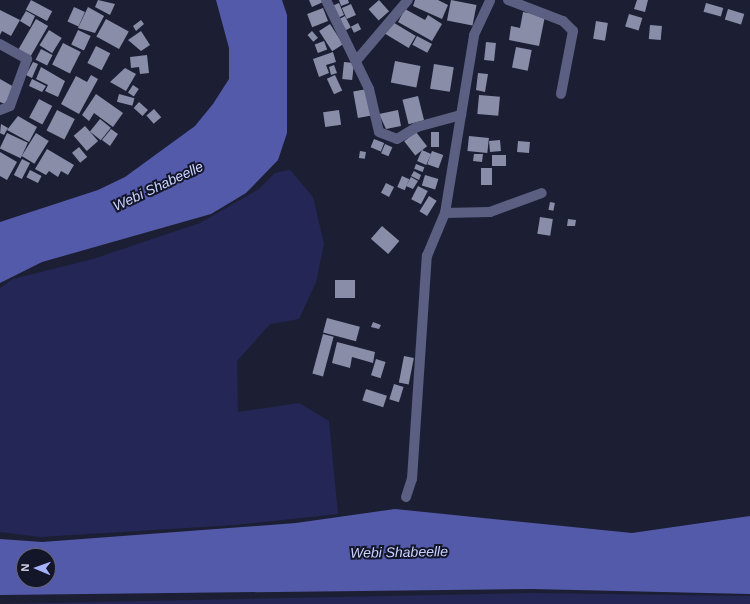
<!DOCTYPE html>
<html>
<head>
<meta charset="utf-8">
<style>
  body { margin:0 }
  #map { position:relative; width:750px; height:604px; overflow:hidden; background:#1c1f34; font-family:Arial,sans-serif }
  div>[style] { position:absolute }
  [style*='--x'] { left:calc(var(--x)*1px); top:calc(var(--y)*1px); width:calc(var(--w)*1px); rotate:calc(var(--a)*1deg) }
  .green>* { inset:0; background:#242755 }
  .water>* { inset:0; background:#545aaa }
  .building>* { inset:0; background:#898da8; transform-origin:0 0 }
  .minor>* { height:10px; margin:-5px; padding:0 5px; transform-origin:5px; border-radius:5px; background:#5b6083 }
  span { translate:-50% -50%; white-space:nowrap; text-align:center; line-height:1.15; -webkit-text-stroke:4px #131529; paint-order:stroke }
  .water-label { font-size:14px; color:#cad2fe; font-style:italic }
  .north { position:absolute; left:16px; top:548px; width:40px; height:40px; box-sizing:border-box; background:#131529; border:1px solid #626476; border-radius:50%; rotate:272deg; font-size:11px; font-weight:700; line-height:16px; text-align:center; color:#d8dae9 }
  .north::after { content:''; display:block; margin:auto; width:14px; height:18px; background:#a6b1fc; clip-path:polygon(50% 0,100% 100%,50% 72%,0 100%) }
</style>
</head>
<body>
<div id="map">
  <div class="green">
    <div style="clip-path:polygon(290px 170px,313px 197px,324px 244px,316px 282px,299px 319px,270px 324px,237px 361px,238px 412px,299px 403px,329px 421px,338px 514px,235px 525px,40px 537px,0 532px,0 288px,13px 279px,93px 259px,200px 223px,259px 189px,275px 173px)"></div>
    <div style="clip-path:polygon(531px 593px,750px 596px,750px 604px,0 604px)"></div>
  </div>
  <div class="water">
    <div style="clip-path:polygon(216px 0,282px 0,287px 15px,287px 133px,278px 160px,246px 193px,211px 214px,42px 262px,0 283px,0 222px,98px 190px,125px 177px,195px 126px,213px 104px,229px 79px,229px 48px)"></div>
    <div style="clip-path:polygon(evenodd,395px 509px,632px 533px,750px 516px,750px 594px,532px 589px,0 595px,0 539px,42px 542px,296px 523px,395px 509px,24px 556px,48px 556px,48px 580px,24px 580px,24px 556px)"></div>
  </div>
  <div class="building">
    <div style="left:31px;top:0;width:24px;height:11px;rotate:28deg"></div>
    <div style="clip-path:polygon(98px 0,115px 4px,110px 15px,95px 7px)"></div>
    <div style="clip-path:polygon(309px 0,322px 0,323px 2px,312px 7px)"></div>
    <div style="clip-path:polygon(339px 0,348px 0,349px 3px,341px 6px)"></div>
    <div style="left:379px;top:0;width:15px;height:14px;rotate:48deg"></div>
    <div style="clip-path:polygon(415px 0,438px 0,448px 5px,442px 19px,413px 6px)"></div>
    <div style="left:451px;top:0;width:26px;height:21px;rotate:11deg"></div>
    <div style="clip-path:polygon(637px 0,648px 0,645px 12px,634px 9px)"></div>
    <div style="clip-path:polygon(339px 3px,344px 15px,338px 18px,332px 6px)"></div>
    <div style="left:706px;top:3px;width:18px;height:9px;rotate:16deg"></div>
    <div style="left:351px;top:4px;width:12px;height:10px;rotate:66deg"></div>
    <div style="left:74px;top:7px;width:12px;height:16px;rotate:24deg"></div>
    <div style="clip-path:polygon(88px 7px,104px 16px,95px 33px,78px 28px)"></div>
    <div style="left:323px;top:8px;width:14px;height:17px;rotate:69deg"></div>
    <div style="clip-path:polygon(405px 9px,425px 20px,428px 15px,442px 24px,432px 41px,398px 22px)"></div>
    <div style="left:728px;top:9px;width:17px;height:11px;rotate:17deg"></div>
    <div style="clip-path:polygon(0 10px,20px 20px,11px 36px,2px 31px,0 35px)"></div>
    <div style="clip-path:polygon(26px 11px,35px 16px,30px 27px,20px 21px)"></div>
    <div style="clip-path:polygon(523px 12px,545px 16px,539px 46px,509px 40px,511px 26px,520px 28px)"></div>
    <div style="left:629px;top:14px;width:14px;height:13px;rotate:17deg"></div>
    <div style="left:345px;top:16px;width:13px;height:8px;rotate:63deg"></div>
    <div style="left:36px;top:19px;width:14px;height:35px;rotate:30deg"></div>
    <div style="left:106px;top:19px;width:26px;height:20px;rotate:29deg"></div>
    <div style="clip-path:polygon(141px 20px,144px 24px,136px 31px,133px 26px)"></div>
    <div style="left:391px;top:21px;width:29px;height:14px;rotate:31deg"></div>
    <div style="left:596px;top:21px;width:12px;height:18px;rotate:9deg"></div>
    <div style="left:358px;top:23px;width:7px;height:8px;rotate:63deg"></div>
    <div style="left:330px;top:24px;width:24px;height:13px;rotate:57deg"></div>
    <div style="left:650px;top:25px;width:12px;height:14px;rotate:5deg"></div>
    <div style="left:49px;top:30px;width:15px;height:18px;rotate:32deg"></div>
    <div style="left:78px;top:30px;width:14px;height:16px;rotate:25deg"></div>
    <div style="clip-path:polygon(141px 31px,150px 45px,141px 51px,128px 40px)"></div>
    <div style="left:312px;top:31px;width:9px;height:6px;rotate:49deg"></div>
    <div style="left:417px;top:36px;width:17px;height:10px;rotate:28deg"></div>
    <div style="left:324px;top:41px;width:9px;height:10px;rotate:69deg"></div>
    <div style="left:486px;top:42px;width:10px;height:18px;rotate:6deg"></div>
    <div style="left:63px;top:43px;width:20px;height:24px;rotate:27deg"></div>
    <div style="left:96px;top:46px;width:16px;height:19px;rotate:27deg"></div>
    <div style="left:516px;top:47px;width:16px;height:21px;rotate:11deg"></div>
    <div style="left:41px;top:49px;width:13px;height:12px;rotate:27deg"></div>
    <div style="clip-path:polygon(333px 52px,336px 62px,326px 65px,329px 73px,319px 77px,313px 59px)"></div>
    <div style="clip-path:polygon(147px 55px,149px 73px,140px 74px,139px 67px,131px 68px,130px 57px)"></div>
    <div style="left:395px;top:61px;width:26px;height:22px;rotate:11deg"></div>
    <div style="clip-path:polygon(33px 62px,38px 64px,32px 78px,26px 75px)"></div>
    <div style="left:344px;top:62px;width:10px;height:17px;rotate:6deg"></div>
    <div style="left:434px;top:64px;width:20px;height:25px;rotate:9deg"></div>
    <div style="clip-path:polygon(334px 65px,337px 73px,331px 75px,329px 67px)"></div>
    <div style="clip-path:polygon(41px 67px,65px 81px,58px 97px,45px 91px,48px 85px,36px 79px)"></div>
    <div style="clip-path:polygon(125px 68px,136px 74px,126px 91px,110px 82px)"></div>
    <div style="clip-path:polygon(478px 73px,488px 74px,485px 92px,476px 90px)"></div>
    <div style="clip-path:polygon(91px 75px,98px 79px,79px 114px,61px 104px,76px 76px,87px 82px)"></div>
    <div style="left:335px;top:75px;width:17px;height:9px;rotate:65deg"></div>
    <div style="clip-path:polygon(0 79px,14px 87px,5px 104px,0 102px)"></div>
    <div style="clip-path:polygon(32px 79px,46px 86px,42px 92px,29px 86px)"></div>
    <div style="left:133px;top:85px;width:7px;height:9px;rotate:34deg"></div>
    <div style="left:367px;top:89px;width:27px;height:14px;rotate:80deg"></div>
    <div style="clip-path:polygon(96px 94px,123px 113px,113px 127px,94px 113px,89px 121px,82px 115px)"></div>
    <div style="left:119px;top:94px;width:16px;height:8px;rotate:15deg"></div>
    <div style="left:479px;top:95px;width:21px;height:19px;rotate:5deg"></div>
    <div style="left:418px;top:96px;width:25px;height:16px;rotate:76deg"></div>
    <div style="left:39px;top:99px;width:15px;height:21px;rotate:28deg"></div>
    <div style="left:139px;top:102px;width:12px;height:8px;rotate:42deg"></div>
    <div style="left:154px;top:109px;width:11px;height:10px;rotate:49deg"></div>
    <div style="left:57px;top:110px;width:20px;height:23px;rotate:27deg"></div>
    <div style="left:339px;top:110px;width:15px;height:16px;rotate:82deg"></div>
    <div style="clip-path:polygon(398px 110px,401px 126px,386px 129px,379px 114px)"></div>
    <div style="clip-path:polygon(18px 116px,37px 127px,29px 142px,7px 130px)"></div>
    <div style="left:100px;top:119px;width:14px;height:16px;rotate:39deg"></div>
    <div style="clip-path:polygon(1px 124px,8px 128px,4px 135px,0 133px)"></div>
    <div style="left:85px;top:126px;width:20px;height:15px;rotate:49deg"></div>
    <div style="clip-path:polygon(111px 129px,118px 134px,110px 146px,102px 140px)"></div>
    <div style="left:416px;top:132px;width:18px;height:15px;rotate:52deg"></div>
    <div style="left:431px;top:132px;width:8px;height:15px"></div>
    <div style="left:7px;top:133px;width:23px;height:17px;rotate:25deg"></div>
    <div style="left:36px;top:133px;width:15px;height:27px;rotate:32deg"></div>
    <div style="left:469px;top:136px;width:20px;height:15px;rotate:6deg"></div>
    <div style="left:374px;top:139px;width:11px;height:9px;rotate:22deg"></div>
    <div style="left:500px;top:140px;width:11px;height:11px;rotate:85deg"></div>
    <div style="left:518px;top:141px;width:12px;height:11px;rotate:5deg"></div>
    <div style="left:385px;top:144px;width:8px;height:10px;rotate:23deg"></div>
    <div style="left:79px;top:147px;width:13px;height:9px;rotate:51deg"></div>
    <div style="clip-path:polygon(47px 149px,74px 165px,68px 175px,61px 171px,58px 177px,49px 171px,46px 175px,35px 169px)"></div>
    <div style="left:422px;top:150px;width:10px;height:12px;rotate:24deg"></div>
    <div style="left:360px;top:151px;width:6px;height:7px;rotate:9deg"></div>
    <div style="left:432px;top:151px;width:12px;height:14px;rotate:20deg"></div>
    <div style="clip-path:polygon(0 152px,17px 162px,7px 180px,0 176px)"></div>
    <div style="clip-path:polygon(474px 154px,483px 154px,482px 162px,473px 161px)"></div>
    <div style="left:492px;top:155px;width:14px;height:11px"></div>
    <div style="left:22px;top:159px;width:9px;height:18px;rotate:27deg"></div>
    <div style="left:416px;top:164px;width:9px;height:5px;rotate:21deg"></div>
    <div style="left:481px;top:168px;width:11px;height:17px"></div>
    <div style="left:30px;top:170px;width:13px;height:8px;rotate:27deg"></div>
    <div style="clip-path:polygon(414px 171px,421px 175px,419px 180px,411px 176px)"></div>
    <div style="left:425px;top:175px;width:14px;height:11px;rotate:17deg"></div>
    <div style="left:402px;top:176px;width:8px;height:12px;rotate:23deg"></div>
    <div style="clip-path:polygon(411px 177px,418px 181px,413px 189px,406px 186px)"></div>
    <div style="left:386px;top:183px;width:9px;height:11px;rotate:27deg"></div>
    <div style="left:418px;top:186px;width:11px;height:15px;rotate:27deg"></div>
    <div style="left:429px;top:196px;width:9px;height:18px;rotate:32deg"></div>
    <div style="left:550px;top:202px;width:5px;height:8px;rotate:11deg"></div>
    <div style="left:540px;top:217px;width:13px;height:17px;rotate:9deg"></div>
    <div style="clip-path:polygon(568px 219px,576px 220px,575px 226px,567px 226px)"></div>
    <div style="left:382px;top:226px;width:23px;height:17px;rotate:41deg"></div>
    <div style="left:335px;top:280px;width:20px;height:18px"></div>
    <div style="left:327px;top:318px;width:34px;height:15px;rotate:15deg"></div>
    <div style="clip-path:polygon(373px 322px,381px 325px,379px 329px,371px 327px)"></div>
    <div style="left:323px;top:334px;width:11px;height:41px;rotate:15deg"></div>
    <div style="clip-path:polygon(337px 342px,375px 352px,373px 363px,352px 357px,350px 368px,332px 363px)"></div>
    <div style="left:404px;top:356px;width:10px;height:27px;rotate:11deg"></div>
    <div style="left:376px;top:359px;width:10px;height:17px;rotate:17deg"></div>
    <div style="left:394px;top:384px;width:10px;height:16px;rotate:17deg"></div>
    <div style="left:366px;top:389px;width:22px;height:12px;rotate:18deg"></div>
  </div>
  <div class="minor">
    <div style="--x:326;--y:0;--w:99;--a:64.2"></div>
    <div style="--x:369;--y:89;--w:44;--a:76.9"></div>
    <div style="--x:379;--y:132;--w:19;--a:21"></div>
    <div style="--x:397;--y:139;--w:23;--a:-31"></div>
    <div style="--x:417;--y:127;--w:46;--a:-15.3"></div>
    <div style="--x:508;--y:0;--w:59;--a:20.9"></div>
    <div style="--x:563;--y:21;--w:14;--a:45"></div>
    <div style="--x:573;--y:31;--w:64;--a:100.8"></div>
    <div style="--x:0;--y:44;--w:31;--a:29"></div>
    <div style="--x:27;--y:59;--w:50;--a:109.9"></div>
    <div style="--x:10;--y:106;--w:11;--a:158"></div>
    <div style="--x:356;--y:61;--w:80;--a:-49.6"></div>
    <div style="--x:445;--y:213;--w:45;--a:-1.3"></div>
    <div style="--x:490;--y:212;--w:55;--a:-20.1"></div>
    <div style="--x:406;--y:497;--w:19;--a:-72"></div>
    <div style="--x:412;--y:479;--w:224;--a:-86.2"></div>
    <div style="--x:427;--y:256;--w:47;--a:-67.3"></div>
    <div style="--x:445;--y:213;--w:180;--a:-80.7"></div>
    <div style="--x:474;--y:35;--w:38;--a:-65"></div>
  </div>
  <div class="water-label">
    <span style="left:158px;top:186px;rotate:-25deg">Webi Shabeelle</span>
    <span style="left:399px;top:552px;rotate:-1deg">Webi Shabeelle</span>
  </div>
  <div class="north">N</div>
</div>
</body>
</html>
